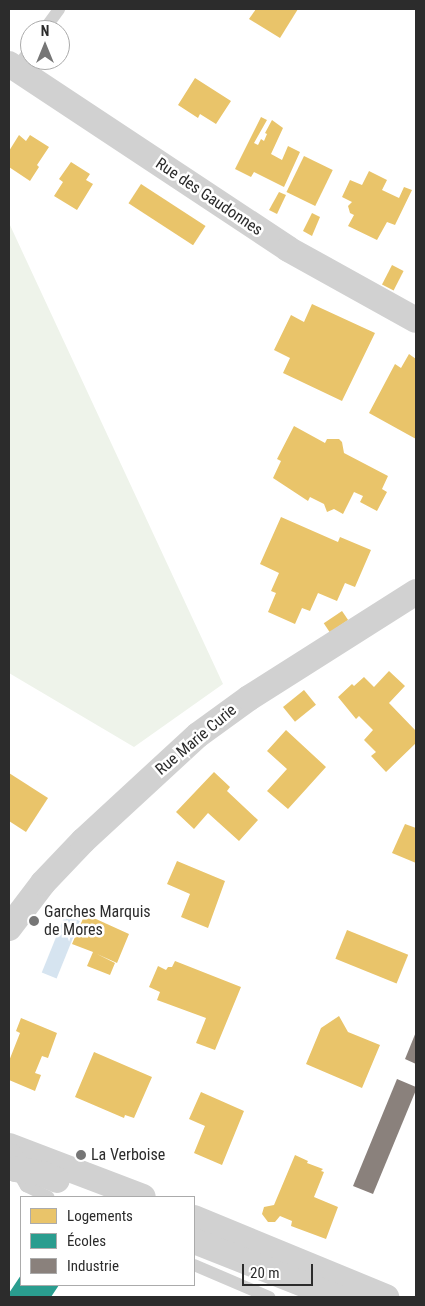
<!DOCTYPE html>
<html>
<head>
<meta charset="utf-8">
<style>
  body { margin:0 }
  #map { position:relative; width:425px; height:1306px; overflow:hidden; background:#fff; font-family:"Roboto Condensed",sans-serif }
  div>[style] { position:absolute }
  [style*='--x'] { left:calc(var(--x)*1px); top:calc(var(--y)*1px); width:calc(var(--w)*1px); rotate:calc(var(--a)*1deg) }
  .green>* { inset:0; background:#eef3ea }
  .water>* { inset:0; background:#d6e4f0; transform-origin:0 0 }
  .homes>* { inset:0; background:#e9c46a; transform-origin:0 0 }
  .schools>* { inset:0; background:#2a9d8f }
  .industry>* { inset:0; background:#8a817c }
  .service>* { height:12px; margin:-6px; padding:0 6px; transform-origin:6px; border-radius:6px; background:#d1d1d1 }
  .minor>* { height:26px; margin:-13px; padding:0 13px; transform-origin:13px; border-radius:13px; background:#d1d1d1 }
  .dots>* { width:14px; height:14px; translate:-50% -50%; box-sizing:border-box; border:2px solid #fff; border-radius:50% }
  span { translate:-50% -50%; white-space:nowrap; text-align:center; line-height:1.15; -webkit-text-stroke:5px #fff; paint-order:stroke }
  .street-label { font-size:16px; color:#2c2c2c }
  .poi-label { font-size:16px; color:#2c2c2c }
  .left { translate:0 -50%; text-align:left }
  .frame { position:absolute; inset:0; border:10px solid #2c2c2c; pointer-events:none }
  .legend { position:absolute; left:20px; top:1196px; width:175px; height:90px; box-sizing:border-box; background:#fff; border:1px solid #ababab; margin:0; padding:6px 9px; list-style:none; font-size:15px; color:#2c2c2c }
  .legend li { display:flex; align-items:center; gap:10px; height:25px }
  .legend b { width:25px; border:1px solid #ababab }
  .north { position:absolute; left:20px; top:20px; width:50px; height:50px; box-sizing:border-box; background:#fff; border:1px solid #ababab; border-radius:50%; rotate:0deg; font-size:14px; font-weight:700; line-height:20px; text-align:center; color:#2c2c2c }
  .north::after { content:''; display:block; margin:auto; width:18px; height:22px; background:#767676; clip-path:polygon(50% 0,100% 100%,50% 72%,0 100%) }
  .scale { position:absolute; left:242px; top:1264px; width:71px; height:22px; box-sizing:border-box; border:2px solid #2c2c2c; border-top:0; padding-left:6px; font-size:15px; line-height:18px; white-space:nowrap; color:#2c2c2c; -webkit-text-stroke:4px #fff; paint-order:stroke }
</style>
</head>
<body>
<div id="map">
  <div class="green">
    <div style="clip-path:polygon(9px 223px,223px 684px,134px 747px,9px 673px)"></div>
  </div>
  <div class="water">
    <div style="left:65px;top:915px;width:16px;height:62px;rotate:22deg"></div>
  </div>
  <div class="homes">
    <div style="clip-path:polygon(256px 9px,298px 9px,280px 38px,249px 19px)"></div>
    <div style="clip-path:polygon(195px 78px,231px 101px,216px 124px,200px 114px,198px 118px,178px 105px)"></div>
    <div style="clip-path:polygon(261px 117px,267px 120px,254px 143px,258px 145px,261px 139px,264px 141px,267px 134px,265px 133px,272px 120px,283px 128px,271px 154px,282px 160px,288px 146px,300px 152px,284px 187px,254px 172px,251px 177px,235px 169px)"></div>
    <div style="clip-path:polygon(19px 135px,26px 141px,30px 135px,49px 147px,37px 165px,39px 167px,30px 181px,9px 167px,9px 151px)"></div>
    <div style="left:304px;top:156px;width:32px;height:40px;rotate:26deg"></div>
    <div style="clip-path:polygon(71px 162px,90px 174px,86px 180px,93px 184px,77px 210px,54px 196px,63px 182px,59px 179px)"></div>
    <div style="clip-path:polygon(369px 171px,387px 180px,382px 190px,399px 198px,404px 187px,412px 190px,395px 225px,387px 222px,377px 240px,348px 226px,354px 215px,350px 213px,348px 206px,352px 202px,342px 197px,350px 180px,362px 185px)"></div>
    <div style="left:141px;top:184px;width:77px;height:23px;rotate:33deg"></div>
    <div style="clip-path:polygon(279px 192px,286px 195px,277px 214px,269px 210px)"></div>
    <div style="clip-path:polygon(312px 213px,320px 217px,312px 236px,303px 231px)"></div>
    <div style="left:392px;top:265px;width:13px;height:22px;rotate:27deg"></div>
    <div style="clip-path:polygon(312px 304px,375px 333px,342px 401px,283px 373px,290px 358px,274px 350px,291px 315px,304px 322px)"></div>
    <div style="clip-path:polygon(409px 354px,416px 359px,416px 439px,369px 413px,395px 364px,401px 368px)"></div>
    <div style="clip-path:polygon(294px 426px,325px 443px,327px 439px,339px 439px,342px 442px,344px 453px,388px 476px,382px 489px,387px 492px,377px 511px,360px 502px,363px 496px,354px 492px,343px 514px,334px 509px,327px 512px,324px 504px,310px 497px,308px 501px,273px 478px,281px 461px,277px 459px)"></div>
    <div style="clip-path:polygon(281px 517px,338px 542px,340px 537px,371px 550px,355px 587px,345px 583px,337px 601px,318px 593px,310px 611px,302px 608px,295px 624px,268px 612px,276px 593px,271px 591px,279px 573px,260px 564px)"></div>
    <div style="left:342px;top:611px;width:11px;height:22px;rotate:56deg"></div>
    <div style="clip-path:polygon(389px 671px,405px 686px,389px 703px,416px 731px,416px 743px,386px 772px,371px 756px,376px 752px,364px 740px,373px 730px,359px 716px,356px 719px,338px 697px,352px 684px,354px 686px,364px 677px,374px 687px)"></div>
    <div style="left:304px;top:690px;width:19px;height:27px;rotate:51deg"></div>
    <div style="clip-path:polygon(286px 730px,326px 767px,288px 809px,267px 791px,287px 769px,267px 751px)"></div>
    <div style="clip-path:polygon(214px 772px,230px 787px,227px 791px,258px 820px,239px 841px,208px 813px,194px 829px,176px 812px)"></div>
    <div style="clip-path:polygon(9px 773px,48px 798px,26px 832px,9px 821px)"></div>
    <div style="clip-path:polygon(405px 824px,416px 828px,416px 863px,392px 853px)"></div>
    <div style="clip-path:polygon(177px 861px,225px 881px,208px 928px,181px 917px,190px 894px,167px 884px)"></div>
    <div style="clip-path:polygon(85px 914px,129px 934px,117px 963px,97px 954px,115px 963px,110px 975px,87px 966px,93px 952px,72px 944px)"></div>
    <div style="left:347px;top:930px;width:66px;height:31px;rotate:22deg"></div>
    <div style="clip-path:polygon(175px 961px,241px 987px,215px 1050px,196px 1043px,206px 1018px,157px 1000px,160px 992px,149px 987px,158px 966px,166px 970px,168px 967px,172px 967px)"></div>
    <div style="clip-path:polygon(339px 1016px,348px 1032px,380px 1045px,362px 1088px,306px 1064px,321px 1028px)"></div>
    <div style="clip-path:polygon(21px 1018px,57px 1033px,48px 1058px,42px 1056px,35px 1073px,41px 1075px,35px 1091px,9px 1080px,9px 1061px,20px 1033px,16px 1031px)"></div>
    <div style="clip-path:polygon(94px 1052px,152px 1077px,134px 1118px,125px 1115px,124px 1118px,75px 1097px)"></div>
    <div style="clip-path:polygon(201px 1092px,244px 1111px,222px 1165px,194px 1153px,205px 1126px,189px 1119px)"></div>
    <div style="clip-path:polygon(295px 1155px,308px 1161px,307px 1163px,323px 1169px,321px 1171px,324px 1172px,314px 1197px,338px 1207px,326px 1239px,291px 1226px,292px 1221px,280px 1216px,275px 1222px,268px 1222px,262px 1214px,264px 1207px,274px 1205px)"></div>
  </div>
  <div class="schools">
    <div style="clip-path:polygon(21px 1275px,21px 1285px,59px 1285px,51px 1297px,9px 1297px,9px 1293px)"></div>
  </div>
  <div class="industry">
    <div style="clip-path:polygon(416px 1032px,416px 1064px,405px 1059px)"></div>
    <div style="clip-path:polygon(397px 1079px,416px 1087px,416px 1090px,373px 1194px,353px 1186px)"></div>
  </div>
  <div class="service">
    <div style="--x:44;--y:30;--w:26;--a:-54"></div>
    <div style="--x:16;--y:69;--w:24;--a:-54"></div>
    <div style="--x:16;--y:1169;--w:20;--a:60"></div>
    <div style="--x:26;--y:1186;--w:25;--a:26"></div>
    <div style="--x:194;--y:1265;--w:82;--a:23.1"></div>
  </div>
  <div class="minor">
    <div style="--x:9;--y:64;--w:335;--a:33.5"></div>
    <div style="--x:288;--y:249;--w:146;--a:29"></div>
    <div style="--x:9;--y:928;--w:56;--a:-52.9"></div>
    <div style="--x:43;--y:883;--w:58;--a:-46.4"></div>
    <div style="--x:83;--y:841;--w:156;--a:-42.7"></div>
    <div style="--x:198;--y:735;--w:63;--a:-36"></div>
    <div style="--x:249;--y:698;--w:198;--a:-32.4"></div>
    <div style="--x:9;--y:1146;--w:143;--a:20.8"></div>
    <div style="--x:9;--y:1155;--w:16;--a:63"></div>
    <div style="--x:16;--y:1169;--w:27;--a:10"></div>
    <div style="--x:43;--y:1174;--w:15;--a:23"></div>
    <div style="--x:194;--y:1218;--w:208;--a:22.4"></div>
    <div style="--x:194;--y:1241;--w:153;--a:21.5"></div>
  </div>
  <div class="dots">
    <div style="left:34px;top:921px;background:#767676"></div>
    <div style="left:81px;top:1155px;background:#767676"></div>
  </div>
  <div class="street-label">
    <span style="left:209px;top:197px;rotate:34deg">Rue des Gaudonnes</span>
    <span style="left:196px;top:740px;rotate:-40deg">Rue Marie Curie</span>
  </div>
  <div class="poi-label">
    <span class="left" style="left:44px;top:921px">Garches Marquis<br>de Mores</span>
    <span class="left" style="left:91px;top:1155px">La Verboise</span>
  </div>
  <div class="frame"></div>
  <ul class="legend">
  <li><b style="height:14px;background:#e9c46a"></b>Logements</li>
  <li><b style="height:14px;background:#2a9d8f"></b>Écoles</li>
  <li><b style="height:14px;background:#8a817c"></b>Industrie</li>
  </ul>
  <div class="north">N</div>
  <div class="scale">20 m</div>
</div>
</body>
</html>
